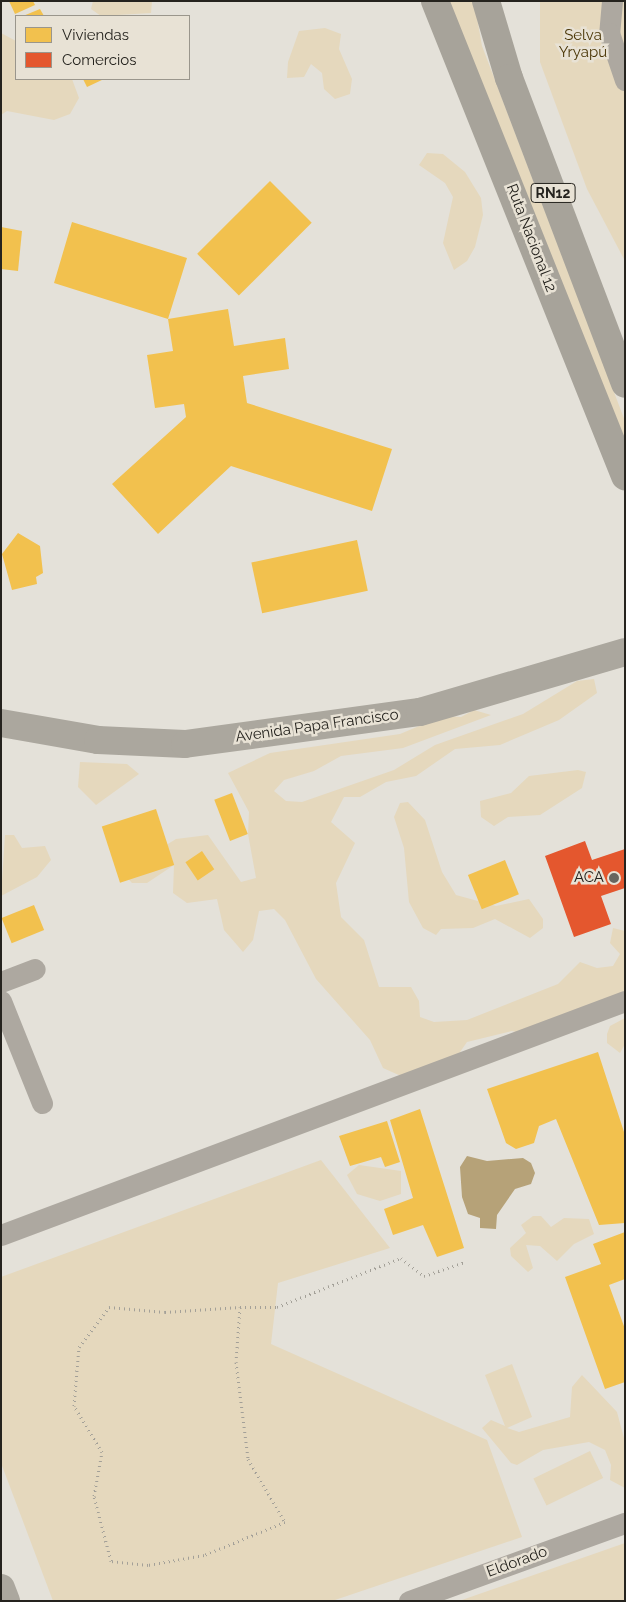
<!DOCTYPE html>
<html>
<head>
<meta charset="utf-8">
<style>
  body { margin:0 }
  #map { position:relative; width:626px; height:1602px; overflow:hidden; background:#e4e1d9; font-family:Raleway,sans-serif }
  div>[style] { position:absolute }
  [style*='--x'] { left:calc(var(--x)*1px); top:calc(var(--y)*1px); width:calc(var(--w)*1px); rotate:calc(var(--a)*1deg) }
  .green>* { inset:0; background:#e5d8bd; transform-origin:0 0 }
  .water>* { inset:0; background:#b6a278 }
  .homes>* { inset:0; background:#f2c14e; transform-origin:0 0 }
  .shops>* { inset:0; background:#e4572e }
  .path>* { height:3px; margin-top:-1.5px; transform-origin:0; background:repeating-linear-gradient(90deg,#a3a098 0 1px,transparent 0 5px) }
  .minor>* { height:21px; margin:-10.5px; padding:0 10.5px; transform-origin:10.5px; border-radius:10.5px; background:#ada8a0 }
  .secondary>* { height:28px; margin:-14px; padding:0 14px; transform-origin:14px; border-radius:14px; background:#aba79e }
  .trunk>* { height:28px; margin:-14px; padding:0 14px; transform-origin:14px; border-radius:14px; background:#a7a39a }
  .dots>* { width:14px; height:14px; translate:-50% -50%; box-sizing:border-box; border:2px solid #e8e2d5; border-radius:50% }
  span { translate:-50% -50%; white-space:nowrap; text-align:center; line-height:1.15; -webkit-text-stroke:5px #e8e2d5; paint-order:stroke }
  .shield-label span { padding:1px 4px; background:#e8e2d5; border:1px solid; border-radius:4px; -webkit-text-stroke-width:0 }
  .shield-label { font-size:14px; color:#25231e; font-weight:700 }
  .park-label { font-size:15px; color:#4a3606 }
  .street-label { font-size:15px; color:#25231e }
  .poi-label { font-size:15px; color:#25231e }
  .right { translate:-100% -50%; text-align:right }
  .frame { position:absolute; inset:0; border:2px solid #25231e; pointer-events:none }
  .legend { position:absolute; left:15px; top:15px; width:175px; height:65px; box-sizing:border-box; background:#e8e2d5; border:1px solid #9a968c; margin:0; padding:6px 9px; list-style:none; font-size:15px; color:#25231e }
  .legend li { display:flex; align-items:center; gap:10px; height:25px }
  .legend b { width:25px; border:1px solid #9a968c }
</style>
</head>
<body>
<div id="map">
  <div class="green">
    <div style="clip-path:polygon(93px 1px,152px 1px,151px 13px,101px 16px,91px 9px)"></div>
    <div style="clip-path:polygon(447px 1px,474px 1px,482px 46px,625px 421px,625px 453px)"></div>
    <div style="clip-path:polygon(540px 1px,625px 1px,625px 261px,587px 189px,540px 62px)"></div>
    <div style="clip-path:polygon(325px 28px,341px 34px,339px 49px,352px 79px,350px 94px,335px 99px,324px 89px,322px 73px,311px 64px,304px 77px,287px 78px,288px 62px,299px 31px)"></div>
    <div style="clip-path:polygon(1px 33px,16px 41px,16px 79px,72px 79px,79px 98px,70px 114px,54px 120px,7px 111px,1px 115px)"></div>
    <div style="clip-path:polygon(427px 153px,443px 154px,465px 172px,481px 198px,483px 215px,475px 247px,467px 261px,454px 270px,443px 243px,453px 197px,445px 183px,419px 165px)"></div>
    <div style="clip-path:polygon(594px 679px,597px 693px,559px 720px,500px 745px,455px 749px,416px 776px,386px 782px,360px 797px,344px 797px,331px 822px,355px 843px,336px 883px,341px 917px,364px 940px,379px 987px,411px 987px,419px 1001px,420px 1017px,434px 1022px,467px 1020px,558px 984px,580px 962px,597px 968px,613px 966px,620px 954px,610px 943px,613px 928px,625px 931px,625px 996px,527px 1035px,512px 1031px,467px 1042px,458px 1055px,410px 1080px,383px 1068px,370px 1040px,316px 979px,285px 920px,274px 909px,259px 911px,253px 940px,243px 952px,224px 930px,217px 899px,187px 903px,173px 893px,174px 865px,147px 883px,132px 883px,122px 872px,176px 839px,208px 835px,241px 882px,256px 878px,248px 834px,249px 812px,228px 773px,270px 753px,400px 734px,443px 716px,461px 717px,474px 710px,491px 715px,403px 748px,341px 756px,314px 771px,284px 780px,274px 791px,286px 801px,302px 802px,394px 770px,435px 745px,523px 714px,577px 681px)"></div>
    <div style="clip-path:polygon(80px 762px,127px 764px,139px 774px,96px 805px,78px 787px)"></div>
    <div style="clip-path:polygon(578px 770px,586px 772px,582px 788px,540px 815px,508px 817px,494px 826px,481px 817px,480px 801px,511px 793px,529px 776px)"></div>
    <div style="clip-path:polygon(408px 802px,425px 820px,442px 872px,456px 895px,496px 906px,529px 899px,543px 919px,543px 928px,530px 938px,495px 919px,473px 928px,441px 929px,436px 935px,423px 928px,409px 902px,404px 848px,394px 817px,400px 803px)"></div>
    <div style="clip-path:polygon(5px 835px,14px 835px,22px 848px,45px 846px,51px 860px,37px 877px,1px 896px)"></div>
    <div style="clip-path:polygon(625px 1018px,625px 1044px,620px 1053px,607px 1043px,607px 1034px,610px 1026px)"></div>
    <div style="clip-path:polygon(321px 1160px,390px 1248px,278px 1283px,271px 1344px,487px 1440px,522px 1537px,332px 1601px,53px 1601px,1px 1463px,1px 1277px)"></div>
    <div style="clip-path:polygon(359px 1165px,401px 1171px,401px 1194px,380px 1201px,357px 1194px,347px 1175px)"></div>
    <div style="clip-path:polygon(533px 1216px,541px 1216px,551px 1227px,564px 1218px,589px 1219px,594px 1234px,574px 1244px,557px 1261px,540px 1246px,526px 1245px,533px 1268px,528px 1272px,511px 1256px,510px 1248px,526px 1233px,521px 1225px)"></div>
    <div style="clip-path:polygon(512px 1364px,532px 1417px,507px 1428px,519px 1432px,570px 1417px,572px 1387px,582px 1375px,617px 1412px,625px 1442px,625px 1488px,610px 1480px,611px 1465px,605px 1450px,589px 1442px,543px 1450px,517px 1465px,511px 1463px,482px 1428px,491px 1420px,505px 1426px,485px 1375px)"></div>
    <div style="left:590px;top:1451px;width:30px;height:63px;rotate:64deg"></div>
    <div style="clip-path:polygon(625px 1543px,625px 1601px,459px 1601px)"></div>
  </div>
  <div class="water">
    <div style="clip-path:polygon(467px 1156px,487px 1161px,523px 1158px,531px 1163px,535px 1173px,531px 1184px,515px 1189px,497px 1215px,496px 1229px,480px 1228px,480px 1218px,468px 1214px,462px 1197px,460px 1167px)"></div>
  </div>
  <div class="homes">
    <div style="clip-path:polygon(9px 1px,33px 1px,35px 5px,15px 14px)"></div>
    <div style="clip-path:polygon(40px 9px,44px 16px,23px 16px)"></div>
    <div style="clip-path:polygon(83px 79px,104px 79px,87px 87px)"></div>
    <div style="left:270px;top:181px;width:59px;height:103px;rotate:45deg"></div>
    <div style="clip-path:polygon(72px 222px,187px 258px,168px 319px,228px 309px,234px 346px,285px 338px,289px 369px,243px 376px,247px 403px,392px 449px,372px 511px,231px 466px,158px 534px,112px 484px,186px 417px,184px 404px,155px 408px,147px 355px,173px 351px,168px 319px,54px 283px)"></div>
    <div style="clip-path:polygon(1px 227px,22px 231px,18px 271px,1px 269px)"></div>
    <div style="clip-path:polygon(18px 533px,40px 546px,43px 573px,36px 577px,37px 584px,12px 590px,2px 554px)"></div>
    <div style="left:357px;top:540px;width:52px;height:108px;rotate:78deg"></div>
    <div style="left:232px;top:793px;width:44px;height:19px;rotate:69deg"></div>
    <div style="left:156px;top:809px;width:59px;height:57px;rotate:72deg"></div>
    <div style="left:202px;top:851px;width:22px;height:20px;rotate:56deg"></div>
    <div style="left:505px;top:860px;width:37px;height:40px;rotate:68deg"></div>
    <div style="left:34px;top:905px;width:27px;height:35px;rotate:68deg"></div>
    <div style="clip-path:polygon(598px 1052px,625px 1135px,625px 1223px,599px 1225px,556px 1119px,539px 1126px,534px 1143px,516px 1149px,506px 1143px,487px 1089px)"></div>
    <div style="clip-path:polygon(420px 1109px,464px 1248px,437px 1257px,423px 1225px,393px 1235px,384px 1209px,413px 1198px,390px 1120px)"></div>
    <div style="clip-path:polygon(387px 1121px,400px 1162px,385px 1167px,381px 1157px,350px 1166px,339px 1136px)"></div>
    <div style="clip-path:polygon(625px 1232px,625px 1279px,609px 1285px,625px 1329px,625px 1382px,605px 1389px,565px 1277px,601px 1264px,593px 1244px)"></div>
  </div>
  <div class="shops">
    <div style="clip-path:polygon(585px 841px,592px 860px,625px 849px,625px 888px,601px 896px,611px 924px,574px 937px,545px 856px)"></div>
  </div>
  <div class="path">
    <div style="--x:240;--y:1307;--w:55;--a:94.2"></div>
    <div style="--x:236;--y:1362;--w:98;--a:82.9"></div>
    <div style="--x:248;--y:1459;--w:73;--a:59.6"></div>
    <div style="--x:285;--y:1522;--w:87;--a:157.8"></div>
    <div style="--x:204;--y:1555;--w:57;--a:169.9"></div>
    <div style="--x:148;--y:1565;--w:37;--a:-174"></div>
    <div style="--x:111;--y:1561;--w:67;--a:-104.7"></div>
    <div style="--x:94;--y:1496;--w:45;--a:-79.7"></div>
    <div style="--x:102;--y:1452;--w:54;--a:-121.3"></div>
    <div style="--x:74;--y:1406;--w:59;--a:-85.2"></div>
    <div style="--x:79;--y:1347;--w:50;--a:-53.1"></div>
    <div style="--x:109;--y:1307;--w:56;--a:5.1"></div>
    <div style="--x:165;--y:1312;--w:75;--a:-3.8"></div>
    <div style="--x:240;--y:1307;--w:37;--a:0"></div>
    <div style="--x:277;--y:1307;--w:133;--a:-21.6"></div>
    <div style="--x:401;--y:1258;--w:29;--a:38"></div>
    <div style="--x:424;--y:1276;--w:43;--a:-18.9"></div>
  </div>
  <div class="minor">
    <div style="--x:612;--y:1;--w:32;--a:95"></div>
    <div style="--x:609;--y:33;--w:50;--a:71.2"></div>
    <div style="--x:1;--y:982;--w:36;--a:-21"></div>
    <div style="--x:1;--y:1001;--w:110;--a:68.1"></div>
    <div style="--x:1;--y:1235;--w:666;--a:-20.56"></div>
    <div style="--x:409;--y:1601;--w:230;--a:-19.9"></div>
  </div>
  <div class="secondary">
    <div style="--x:1;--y:723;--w:98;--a:9.9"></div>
    <div style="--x:98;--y:740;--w:87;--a:2.6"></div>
    <div style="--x:185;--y:744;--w:237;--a:-7.8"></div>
    <div style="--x:420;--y:712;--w:214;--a:-16.3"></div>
    <div style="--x:1;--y:1588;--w:14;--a:69"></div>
  </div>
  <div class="trunk">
    <div style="--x:435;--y:1;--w:512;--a:68.2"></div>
    <div style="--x:486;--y:1;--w:80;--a:73.4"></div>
    <div style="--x:509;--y:78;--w:327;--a:69.2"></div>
  </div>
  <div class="dots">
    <div style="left:614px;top:878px;background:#68665f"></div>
  </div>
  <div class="shield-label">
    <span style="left:553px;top:193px">RN12</span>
  </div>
  <div class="park-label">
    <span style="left:583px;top:44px">Selva<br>Yryapú</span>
  </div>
  <div class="street-label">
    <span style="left:531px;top:238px;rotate:69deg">Ruta Nacional 12</span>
    <span style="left:317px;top:726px;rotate:-8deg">Avenida Papa Francisco</span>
    <span style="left:517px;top:1562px;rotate:-20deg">Eldorado</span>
  </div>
  <div class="poi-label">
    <span class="right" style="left:604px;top:878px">ACA</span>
  </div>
  <div class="frame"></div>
  <ul class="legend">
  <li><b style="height:14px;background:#f2c14e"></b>Viviendas</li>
  <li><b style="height:14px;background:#e4572e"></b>Comercios</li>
  </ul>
</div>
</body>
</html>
